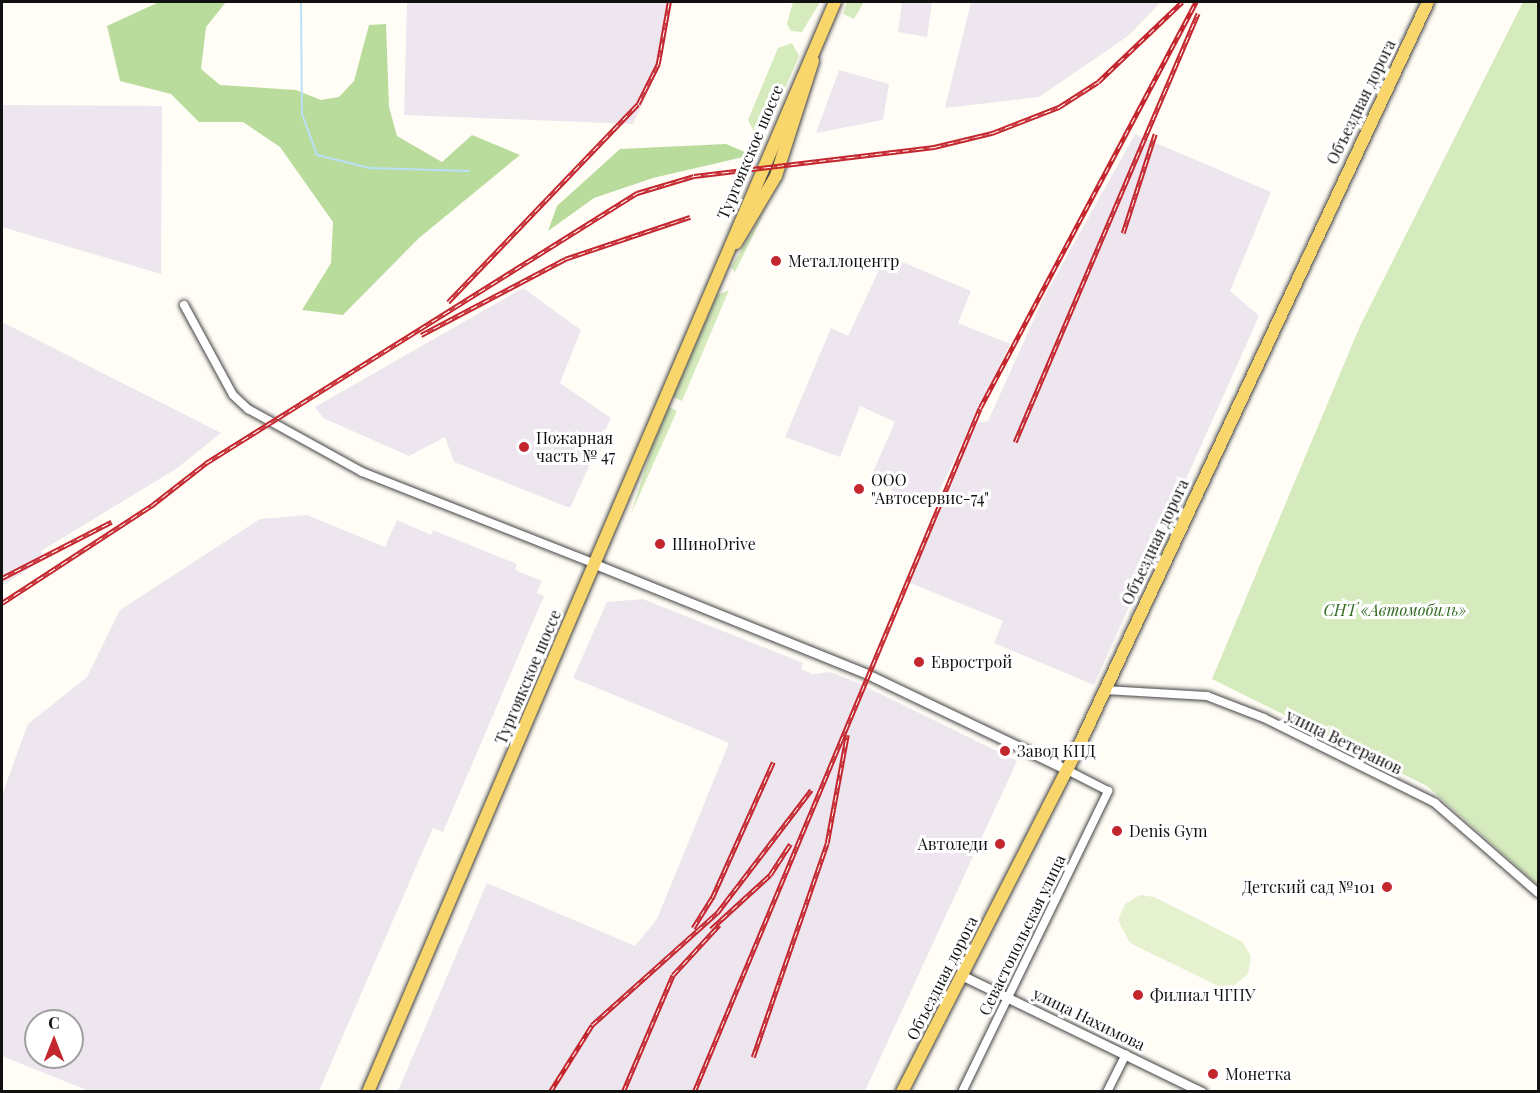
<!DOCTYPE html>
<html>
<head>
<meta charset="utf-8">
<style>
  body { margin:0 }
  #map { position:relative; width:1540px; height:1093px; overflow:hidden; background:#fffdf5; font-family:"Playfair Display",serif }
  div>[style] { position:absolute }
  [style*='--x'] { left:calc(var(--x)*1px); top:calc(var(--y)*1px); width:calc(var(--w)*1px); rotate:calc(var(--a)*1deg) }
  .industrial>* { inset:0; background:#eee6ef }
  .green>* { inset:0; background:#d5ebbd }
  .forest>* { inset:0; background:#b9dc9c }
  .pitch>* { inset:0; background:#e6f2cf }
  .stream>* { height:2px; margin:-1px; padding:0 1px; transform-origin:1px; border-radius:1px; background:#b9e0f7 }
  .roads { filter:drop-shadow(0 0 2px #444) drop-shadow(0 0 2px #444) }
  .minor>* { height:8px; margin:-4px; padding:0 4px; transform-origin:4px; border-radius:4px; background:#fff }
  .tertiary>* { height:9px; margin:-4.5px; padding:0 4.5px; transform-origin:4.5px; border-radius:4.5px; background:#fff }
  .primary>* { height:12px; margin:-6px; padding:0 6px; transform-origin:6px; border-radius:6px; background:#f9d66b }
  .rail>* { height:4.5px; margin-top:-2.25px; transform-origin:0; background:repeating-linear-gradient(90deg,#fff 0 7px,#c4262e 0 14px); box-sizing:border-box; border-block:2px solid #c4262e }
  .dots>* { width:16px; height:16px; translate:-50% -50%; box-sizing:border-box; border:3px solid #fff; border-radius:50% }
  span { translate:-50% -50%; white-space:nowrap; text-align:center; line-height:1.15; -webkit-text-stroke:6px #fff; paint-order:stroke }
  .street-label { font-size:16px; color:#111 }
  .poi-label { font-size:16px; color:#111 }
  .left { translate:0 -50%; text-align:left }
  .right { translate:-100% -50%; text-align:right }
  .park-label { font-size:16px; color:#2f6b1f; font-style:italic }
  .frame { position:absolute; inset:0; border:3px solid #111; pointer-events:none }
  .north { position:absolute; left:24px; top:1009px; width:60px; height:60px; box-sizing:border-box; background:#fff; border:2px solid #a0a0a0; border-radius:50%; rotate:0deg; font-size:16px; font-weight:700; line-height:24px; text-align:center; color:#111 }
  .north::after { content:''; display:block; margin:auto; width:21px; height:27px; background:#c4262e; clip-path:polygon(50% 0,100% 100%,50% 72%,0 100%) }
</style>
</head>
<body>
<div id="map">
  <div class="industrial">
    <div style="clip-path:polygon(407px 2px,673px 2px,657px 72px,633px 124px,404px 115px)"></div>
    <div style="clip-path:polygon(902px 2px,932px 2px,927px 37px,898px 32px)"></div>
    <div style="clip-path:polygon(971px 2px,1161px 2px,1128px 36px,1039px 97px,945px 108px)"></div>
    <div style="clip-path:polygon(839px 70px,889px 84px,883px 120px,816px 133px)"></div>
    <div style="clip-path:polygon(2px 105px,162px 106px,161px 274px,2px 227px)"></div>
    <div style="clip-path:polygon(1135px 134px,1271px 192px,1230px 291px,1259px 316px,1094px 685px,994px 643px,1003px 621px,908px 582px,977px 423px,988px 421px,1043px 299px)"></div>
    <div style="clip-path:polygon(886px 255px,971px 291px,958px 323px,1010px 344px,930px 510px,870px 479px,895px 422px,860px 406px,840px 457px,785px 437px,831px 328px,848px 336px)"></div>
    <div style="clip-path:polygon(523px 288px,581px 330px,560px 383px,611px 418px,570px 508px,454px 462px,445px 437px,409px 456px,323px 418px,315px 407px)"></div>
    <div style="clip-path:polygon(2px 322px,221px 433px,176px 469px,41px 551px,44px 559px,2px 586px)"></div>
    <div style="clip-path:polygon(evenodd,307px 515px,385px 547px,397px 520px,431px 535px,433px 530px,517px 564px,515px 570px,542px 581px,537px 593px,544px 596px,443px 832px,433px 828px,319px 1091px,89px 1091px,2px 1056px,2px 795px,28px 724px,87px 677px,120px 610px,260px 519px,307px 515px,36px 1021px,72px 1021px,72px 1057px,36px 1057px,36px 1021px)"></div>
    <div style="clip-path:polygon(643px 599px,803px 663px,801px 669px,813px 674px,830px 672px,858px 683px,1017px 761px,865px 1091px,398px 1091px,487px 883px,635px 946px,657px 919px,729px 743px,573px 678px,607px 602px)"></div>
  </div>
  <div class="green">
    <div style="clip-path:polygon(793px 2px,820px 2px,802px 32px,791px 31px,787px 24px)"></div>
    <div style="clip-path:polygon(847px 2px,864px 2px,854px 19px,843px 14px)"></div>
    <div style="clip-path:polygon(1523px 2px,1538px 2px,1538px 885px,1427px 786px,1212px 679px,1360px 326px)"></div>
    <div style="clip-path:polygon(792px 43px,799px 56px,768px 127px,753px 130px,748px 120px,778px 48px)"></div>
    <div style="clip-path:polygon(768px 205px,735px 272px,731px 267px)"></div>
    <div style="clip-path:polygon(729px 290px,682px 401px,673px 397px,717px 295px)"></div>
    <div style="clip-path:polygon(669px 407px,677px 411px,631px 514px,652px 447px)"></div>
  </div>
  <div class="forest">
    <div style="clip-path:polygon(159px 2px,226px 2px,206px 27px,201px 69px,220px 85px,296px 90px,321px 100px,339px 97px,354px 81px,369px 25px,386px 24px,389px 107px,397px 136px,442px 162px,472px 135px,520px 155px,419px 238px,343px 315px,302px 310px,331px 263px,333px 222px,280px 147px,243px 122px,199px 122px,171px 94px,120px 81px,107px 26px)"></div>
    <div style="clip-path:polygon(726px 144px,752px 155px,653px 178px,594px 198px,548px 231px,557px 206px,620px 149px)"></div>
  </div>
  <div class="pitch">
    <div style="clip-path:polygon(1140px 895px,1154px 897px,1243px 942px,1251px 957px,1248px 974px,1235px 985px,1218px 986px,1130px 943px,1118px 920px,1125px 904px)"></div>
  </div>
  <div class="stream">
    <div style="--x:301;--y:2;--w:112;--a:89.5"></div>
    <div style="--x:302;--y:114;--w:44;--a:69.9"></div>
    <div style="--x:317;--y:155;--w:54;--a:14"></div>
    <div style="--x:369;--y:168;--w:100;--a:1.7"></div>
  </div>
  <div class="roads">
    <div class="minor">
      <div style="--x:184;--y:305;--w:102;--a:61.4"></div>
      <div style="--x:233;--y:395;--w:21;--a:43"></div>
      <div style="--x:248;--y:409;--w:130;--a:28.9"></div>
      <div style="--x:362;--y:472;--w:251;--a:21.5"></div>
      <div style="--x:1105;--y:690;--w:102;--a:3.4"></div>
      <div style="--x:1207;--y:696;--w:61;--a:21.1"></div>
      <div style="--x:1264;--y:718;--w:191;--a:26.4"></div>
      <div style="--x:1435;--y:803;--w:137;--a:41.1"></div>
      <div style="--x:962;--y:1092;--w:335;--a:-64.1"></div>
      <div style="--x:1108;--y:791;--w:46;--a:-152.9"></div>
      <div style="--x:1107;--y:1092;--w:42;--a:-63.4"></div>
    </div>
    <div class="tertiary">
      <div style="--x:595;--y:564;--w:293;--a:22"></div>
      <div style="--x:867;--y:674;--w:222;--a:25.6"></div>
      <div style="--x:963;--y:976;--w:266;--a:25.9"></div>
    </div>
    <div class="primary">
      <div style="--x:736;--y:243;--w:78;--a:-59.2"></div>
      <div style="--x:776;--y:176;--w:121;--a:-72.2"></div>
      <div style="--x:368;--y:1092;--w:1186;--a:-66.81"></div>
      <div style="--x:902;--y:1092;--w:382;--a:-62.9"></div>
      <div style="--x:1076;--y:752;--w:828;--a:-64.86"></div>
    </div>
  </div>
  <div class="rail">
    <div style="--x:1123;--y:233;--w:104;--a:-72.1"></div>
    <div style="--x:448;--y:302;--w:274;--a:-46.2"></div>
    <div style="--x:638;--y:104;--w:45;--a:-63.4"></div>
    <div style="--x:658;--y:64;--w:63;--a:-79.9"></div>
    <div style="--x:421;--y:335;--w:163;--a:-27.8"></div>
    <div style="--x:565;--y:259;--w:132;--a:-18.6"></div>
    <div style="--x:1015;--y:442;--w:466;--a:-66.9"></div>
    <div style="--x:2;--y:578;--w:123;--a:-27.2"></div>
    <div style="--x:2;--y:603;--w:178;--a:-33.1"></div>
    <div style="--x:151;--y:506;--w:70;--a:-38"></div>
    <div style="--x:206;--y:463;--w:509;--a:-32.07"></div>
    <div style="--x:637;--y:193;--w:59;--a:-16.6"></div>
    <div style="--x:694;--y:176;--w:242;--a:-6.9"></div>
    <div style="--x:934;--y:147;--w:60;--a:-13.6"></div>
    <div style="--x:992;--y:133;--w:72;--a:-21.2"></div>
    <div style="--x:1059;--y:107;--w:46;--a:-32.7"></div>
    <div style="--x:1098;--y:82;--w:116;--a:-43.6"></div>
    <div style="--x:693;--y:928;--w:36;--a:-58"></div>
    <div style="--x:712;--y:898;--w:149;--a:-65.8"></div>
    <div style="--x:711;--y:929;--w:80;--a:-42.5"></div>
    <div style="--x:770;--y:875;--w:37;--a:-57"></div>
    <div style="--x:753;--y:1057;--w:226;--a:-70.9"></div>
    <div style="--x:827;--y:843;--w:110;--a:-79.5"></div>
    <div style="--x:550;--y:1092;--w:79;--a:-57.9"></div>
    <div style="--x:592;--y:1025;--w:168;--a:-41.9"></div>
    <div style="--x:717;--y:913;--w:155;--a:-52.6"></div>
    <div style="--x:623;--y:1092;--w:127;--a:-66.9"></div>
    <div style="--x:673;--y:975;--w:68;--a:-47.4"></div>
    <div style="--x:694;--y:1092;--w:741;--a:-67.31"></div>
    <div style="--x:980;--y:408;--w:460;--a:-62"></div>
  </div>
  <div class="dots">
    <div style="left:776px;top:261px;background:#c4262e"></div>
    <div style="left:524px;top:447px;background:#c4262e"></div>
    <div style="left:859px;top:489px;background:#c4262e"></div>
    <div style="left:660px;top:544px;background:#c4262e"></div>
    <div style="left:919px;top:662px;background:#c4262e"></div>
    <div style="left:1005px;top:751px;background:#c4262e"></div>
    <div style="left:1117px;top:831px;background:#c4262e"></div>
    <div style="left:1000px;top:844px;background:#c4262e"></div>
    <div style="left:1387px;top:887px;background:#c4262e"></div>
    <div style="left:1138px;top:995px;background:#c4262e"></div>
    <div style="left:1213px;top:1074px;background:#c4262e"></div>
  </div>
  <div class="street-label">
    <span style="left:1361px;top:102px;rotate:-64deg">Объездная дорога</span>
    <span style="left:750px;top:152px;rotate:-67deg">Тургоякское шоссе</span>
    <span style="left:1155px;top:542px;rotate:-65deg">Объездная дорога</span>
    <span style="left:528px;top:677px;rotate:-67deg">Тургоякское шоссе</span>
    <span style="left:1344px;top:742px;rotate:26deg">улица Ветеранов</span>
    <span style="left:1022px;top:935px;rotate:-64deg">Севастопольская улица</span>
    <span style="left:942px;top:978px;rotate:-63deg">Объездная дорога</span>
    <span style="left:1089px;top:1019px;rotate:26deg">улица Нахимова</span>
  </div>
  <div class="poi-label">
    <span class="left" style="left:788px;top:261px">Металлоцентр</span>
    <span class="left" style="left:536px;top:447px">Пожарная<br>часть № 47</span>
    <span class="left" style="left:871px;top:489px">ООО<br>"Автосервис-74"</span>
    <span class="left" style="left:672px;top:544px">ШиноDrive</span>
    <span class="left" style="left:931px;top:662px">Еврострой</span>
    <span class="left" style="left:1017px;top:751px">Завод КПД</span>
    <span class="left" style="left:1129px;top:831px">Denis Gym</span>
    <span class="right" style="left:988px;top:844px">Автоледи</span>
    <span class="right" style="left:1375px;top:887px">Детский сад №101</span>
    <span class="left" style="left:1150px;top:995px">Филиал ЧГПУ</span>
    <span class="left" style="left:1225px;top:1074px">Монетка</span>
  </div>
  <div class="park-label">
    <span style="left:1395px;top:610px">СНТ «Автомобиль»</span>
  </div>
  <div class="frame"></div>
  <div class="north">С</div>
</div>
</body>
</html>
